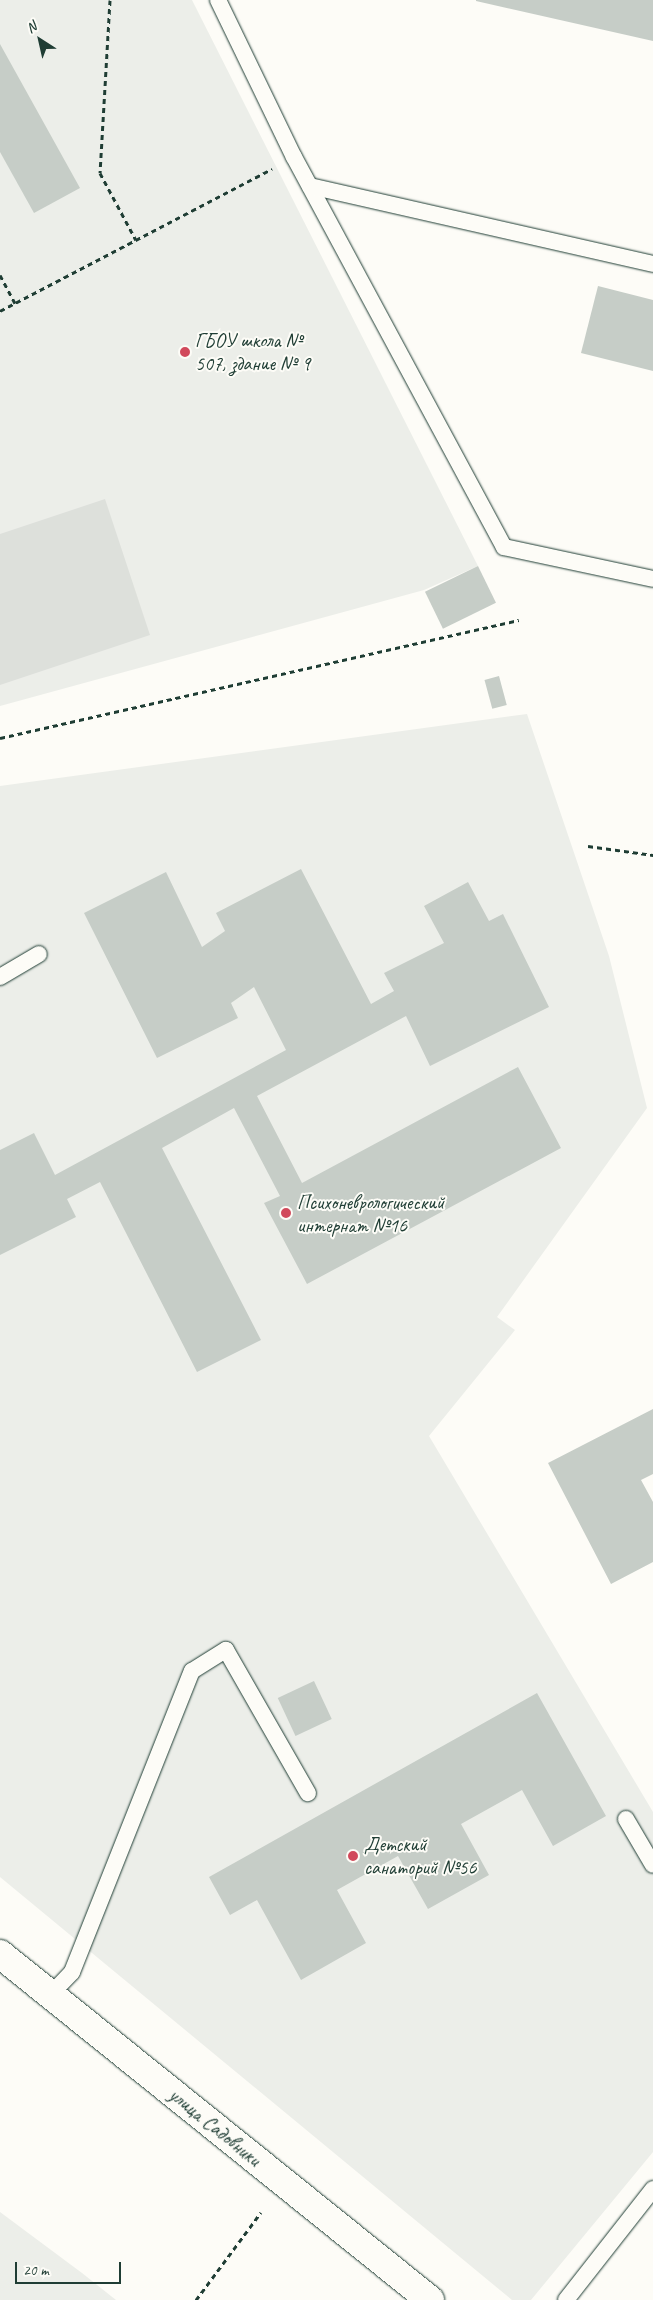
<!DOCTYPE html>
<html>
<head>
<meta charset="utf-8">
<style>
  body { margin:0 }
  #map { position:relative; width:653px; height:2300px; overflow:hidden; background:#fdfcf7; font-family:Caveat,sans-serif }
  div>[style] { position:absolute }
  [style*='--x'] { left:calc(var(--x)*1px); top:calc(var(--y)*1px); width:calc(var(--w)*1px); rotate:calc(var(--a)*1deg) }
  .built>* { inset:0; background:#eceee9 }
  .green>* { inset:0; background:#dde0db }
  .building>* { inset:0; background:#c6cdc7; transform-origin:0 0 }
  .path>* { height:3px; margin-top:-1.5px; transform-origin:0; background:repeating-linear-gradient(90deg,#1f3d34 0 5px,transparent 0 9px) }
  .roads { filter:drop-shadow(0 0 1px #1f3d34) drop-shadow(0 0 1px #1f3d34) }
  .lane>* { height:16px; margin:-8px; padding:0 8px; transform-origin:8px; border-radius:8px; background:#fdfcf7 }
  .street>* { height:28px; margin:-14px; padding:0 14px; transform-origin:14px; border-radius:14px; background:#fdfcf7 }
  .dots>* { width:14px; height:14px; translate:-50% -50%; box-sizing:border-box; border:2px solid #fdfcf7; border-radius:50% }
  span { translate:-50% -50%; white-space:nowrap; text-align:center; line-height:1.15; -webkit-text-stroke:4px #fdfcf7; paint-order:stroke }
  .poi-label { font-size:20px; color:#1f3d34 }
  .left { translate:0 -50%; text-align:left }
  .street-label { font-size:20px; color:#1f3d34 }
  .north { position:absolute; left:15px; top:15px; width:50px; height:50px; -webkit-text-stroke:4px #fdfcf7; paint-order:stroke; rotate:325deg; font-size:14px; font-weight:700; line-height:20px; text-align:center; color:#1f3d34 }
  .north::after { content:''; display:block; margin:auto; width:18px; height:22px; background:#1f3d34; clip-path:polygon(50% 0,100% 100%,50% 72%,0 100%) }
  .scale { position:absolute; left:15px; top:2262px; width:106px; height:22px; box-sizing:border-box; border:2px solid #1f3d34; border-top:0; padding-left:6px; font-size:15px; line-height:18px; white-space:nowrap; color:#1f3d34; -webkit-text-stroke:4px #fdfcf7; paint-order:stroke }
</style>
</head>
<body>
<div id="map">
  <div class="built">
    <div style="clip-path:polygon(0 0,192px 0,478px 566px,424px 590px,0 706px)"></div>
    <div style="clip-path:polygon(527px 714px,609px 956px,647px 1108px,497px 1317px,515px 1330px,429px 1436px,653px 1812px,653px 2152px,531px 2300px,512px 2300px,0 1877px,0 786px)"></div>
    <div style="clip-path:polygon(0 2212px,82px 2273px,116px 2300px,0 2300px)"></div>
  </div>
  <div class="green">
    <div style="clip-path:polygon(105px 499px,150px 635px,0 685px,0 534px)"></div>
  </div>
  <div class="building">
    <div style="clip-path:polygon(476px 0,653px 0,653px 41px,476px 1px)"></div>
    <div style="clip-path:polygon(0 44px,80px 188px,34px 213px,0 152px)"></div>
    <div style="clip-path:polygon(598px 286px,653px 300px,653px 371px,581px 353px)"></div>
    <div style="left:478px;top:566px;width:41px;height:59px;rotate:64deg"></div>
    <div style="left:499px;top:676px;width:30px;height:15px;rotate:75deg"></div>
    <div style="clip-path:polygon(301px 869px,371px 1004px,394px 991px,384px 973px,444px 943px,424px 906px,468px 882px,489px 921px,503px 914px,549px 1007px,430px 1066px,406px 1016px,257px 1096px,302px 1183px,518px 1067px,561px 1148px,307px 1284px,264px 1203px,280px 1196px,234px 1108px,162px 1148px,261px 1340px,197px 1372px,100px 1182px,67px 1199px,76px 1217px,0 1255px,0 1150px,34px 1133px,55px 1175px,286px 1050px,254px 987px,231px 1003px,238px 1018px,157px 1058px,84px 913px,166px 872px,202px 947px,225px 931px,216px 913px)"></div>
    <div style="clip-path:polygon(653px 1409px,653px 1474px,641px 1480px,653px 1502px,653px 1562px,611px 1584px,548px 1463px)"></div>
    <div style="left:314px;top:1681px;width:42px;height:40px;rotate:65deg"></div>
    <div style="clip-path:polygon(537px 1693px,606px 1816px,553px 1846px,522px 1790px,461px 1824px,489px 1875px,428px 1909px,398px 1856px,337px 1890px,366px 1943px,301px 1980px,257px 1900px,230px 1915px,209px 1877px)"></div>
  </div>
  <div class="path">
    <div style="--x:110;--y:0;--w:173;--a:93.3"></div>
    <div style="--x:100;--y:173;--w:76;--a:61.8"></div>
    <div style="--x:0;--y:275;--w:32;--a:62"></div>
    <div style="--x:0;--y:311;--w:307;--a:-27.6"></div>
    <div style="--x:0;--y:738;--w:532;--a:-12.81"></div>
    <div style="--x:588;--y:846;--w:66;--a:7.9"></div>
    <div style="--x:196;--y:2300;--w:109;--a:-53.5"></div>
  </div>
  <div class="roads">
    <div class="lane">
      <div style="--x:218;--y:0;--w:174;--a:64.2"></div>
      <div style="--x:294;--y:157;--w:443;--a:61.7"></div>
      <div style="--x:504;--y:547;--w:152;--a:12.1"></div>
      <div style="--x:310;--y:186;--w:352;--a:12.8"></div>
      <div style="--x:0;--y:977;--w:45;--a:-30.5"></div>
      <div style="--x:626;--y:1819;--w:53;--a:59.6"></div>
      <div style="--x:51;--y:1994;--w:30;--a:-46"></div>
      <div style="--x:72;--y:1972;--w:324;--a:-68.3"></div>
      <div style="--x:192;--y:1671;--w:40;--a:-32"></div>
      <div style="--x:226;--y:1650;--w:165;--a:60.2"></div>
      <div style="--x:566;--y:2300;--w:141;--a:-51.9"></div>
    </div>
    <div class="street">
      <div style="--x:0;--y:1954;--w:552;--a:38.82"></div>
    </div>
  </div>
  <div class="dots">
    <div style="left:185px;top:352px;background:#d1495b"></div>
    <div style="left:286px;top:1213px;background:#d1495b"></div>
    <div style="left:353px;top:1856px;background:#d1495b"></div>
  </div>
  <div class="poi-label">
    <span class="left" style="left:195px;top:352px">ГБОУ школа №<br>507, здание № 9</span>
    <span class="left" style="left:297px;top:1214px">Психоневрологический<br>интернат №16</span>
    <span class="left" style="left:364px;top:1856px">Детский<br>санаторий №56</span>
  </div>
  <div class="street-label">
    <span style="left:215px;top:2127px;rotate:39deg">улица Садовники</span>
  </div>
  <div class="north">N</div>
  <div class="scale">20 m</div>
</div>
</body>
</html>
